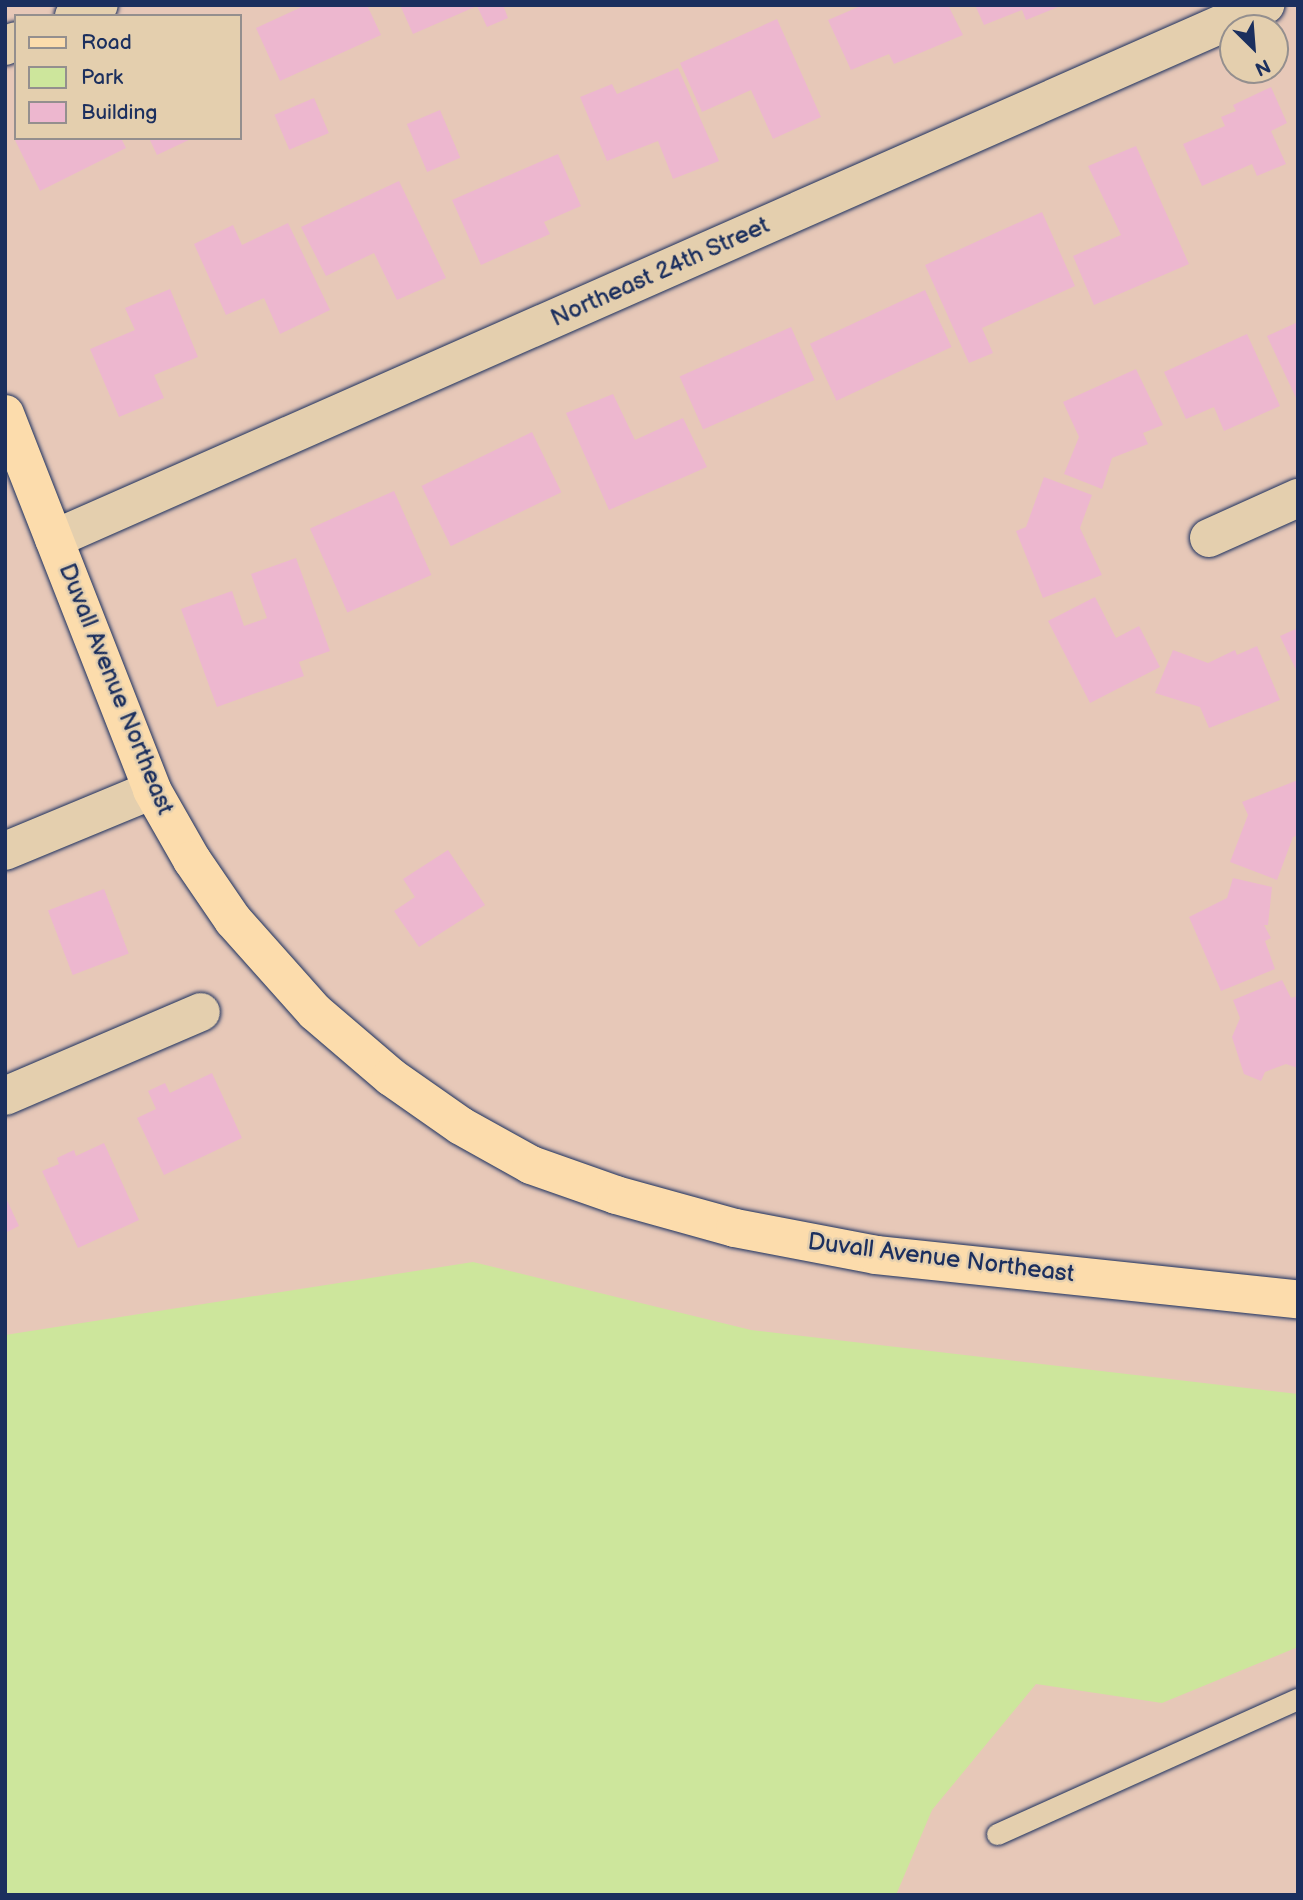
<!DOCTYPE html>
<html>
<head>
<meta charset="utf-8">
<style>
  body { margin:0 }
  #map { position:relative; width:1303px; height:1900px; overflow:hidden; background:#e7c8b8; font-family:"Balsamiq Sans",sans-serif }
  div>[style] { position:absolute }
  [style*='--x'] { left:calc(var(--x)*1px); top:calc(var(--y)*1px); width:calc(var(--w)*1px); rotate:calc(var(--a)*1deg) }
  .green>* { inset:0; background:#cde69c }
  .building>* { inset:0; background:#edb7cf; transform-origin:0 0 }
  .roads { filter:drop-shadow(0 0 2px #1b2f5e) drop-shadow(0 0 2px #1b2f5e) }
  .lane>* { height:21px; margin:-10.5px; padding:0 10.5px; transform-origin:10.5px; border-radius:10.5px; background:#e4cfae }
  .street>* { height:38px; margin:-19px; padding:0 19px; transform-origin:19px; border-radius:19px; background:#e4cfae }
  .primary>* { height:38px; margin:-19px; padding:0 19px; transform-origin:19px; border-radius:19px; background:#fcdcac }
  span { translate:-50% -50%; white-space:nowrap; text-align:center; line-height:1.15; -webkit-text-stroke:5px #e4cfae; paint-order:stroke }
  .street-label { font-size:24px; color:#1b2f5e }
  .frame { position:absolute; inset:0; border:7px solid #1b2f5e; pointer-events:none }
  .legend { position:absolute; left:14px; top:14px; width:228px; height:126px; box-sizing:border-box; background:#e4cfae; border:2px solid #948f8e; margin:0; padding:9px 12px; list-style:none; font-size:21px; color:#1b2f5e }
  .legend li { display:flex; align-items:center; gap:14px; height:35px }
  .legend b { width:35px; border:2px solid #948f8e }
  .north { position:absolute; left:1219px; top:14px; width:70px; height:70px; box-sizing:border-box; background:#e4cfae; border:2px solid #948f8e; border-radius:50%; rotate:155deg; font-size:19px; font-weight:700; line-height:28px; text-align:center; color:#1b2f5e }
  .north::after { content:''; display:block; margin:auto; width:24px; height:32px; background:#1b2f5e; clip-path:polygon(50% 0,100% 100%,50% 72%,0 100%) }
</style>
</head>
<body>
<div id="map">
  <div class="green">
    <div style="clip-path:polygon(473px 1262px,751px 1330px,1298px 1394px,1298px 1647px,1162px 1703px,1036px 1684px,932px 1810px,896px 1895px,5px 1895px,5px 1335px)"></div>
  </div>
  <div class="building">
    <div style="clip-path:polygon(306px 5px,367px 5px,381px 35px,280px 81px,256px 28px)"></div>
    <div style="clip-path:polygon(400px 5px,503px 5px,508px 18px,487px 27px,477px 6px,413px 34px)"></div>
    <div style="clip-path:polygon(863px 5px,948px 5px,963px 35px,894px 64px,889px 54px,851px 70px,828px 20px)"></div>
    <div style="clip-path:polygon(975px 5px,1063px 5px,1026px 20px,1022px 10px,984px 25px)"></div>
    <div style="clip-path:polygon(777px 19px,821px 117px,773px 139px,751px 90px,702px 112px,680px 63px)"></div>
    <div style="clip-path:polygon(678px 68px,719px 161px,673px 179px,658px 141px,607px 161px,580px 97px,612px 84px,617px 94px)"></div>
    <div style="clip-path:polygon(1271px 87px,1287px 123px,1271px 131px,1286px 164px,1257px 176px,1252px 164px,1202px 186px,1183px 144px,1225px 126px,1221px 117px,1236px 111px,1233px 105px)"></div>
    <div style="left:314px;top:98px;width:38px;height:43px;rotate:67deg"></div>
    <div style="left:440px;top:110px;width:52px;height:36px;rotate:67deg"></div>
    <div style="clip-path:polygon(14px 138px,121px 138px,126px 148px,40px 191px)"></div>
    <div style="clip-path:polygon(149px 138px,193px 138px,157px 155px)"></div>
    <div style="clip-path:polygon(1136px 146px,1189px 264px,1094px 305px,1073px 256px,1121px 235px,1088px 166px)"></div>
    <div style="clip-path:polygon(558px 154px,581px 206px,544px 222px,550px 234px,481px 265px,452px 200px)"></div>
    <div style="clip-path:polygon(399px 181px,446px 278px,397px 300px,374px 253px,326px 276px,301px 227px)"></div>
    <div style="clip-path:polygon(1042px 212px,1075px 286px,982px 328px,993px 353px,969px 363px,925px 265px)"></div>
    <div style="clip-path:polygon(288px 223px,330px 310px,280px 334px,264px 298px,226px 315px,194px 244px,233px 225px,242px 245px)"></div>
    <div style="clip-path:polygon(170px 289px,198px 357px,154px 375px,164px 398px,119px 417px,90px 349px,135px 330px,125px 308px)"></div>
    <div style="left:925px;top:290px;width:63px;height:127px;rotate:65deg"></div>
    <div style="clip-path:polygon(1298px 322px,1298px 402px,1267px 336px)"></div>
    <div style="left:791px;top:327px;width:58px;height:122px;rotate:66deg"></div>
    <div style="clip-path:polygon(1247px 334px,1280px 406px,1224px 431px,1214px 407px,1186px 419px,1164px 372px)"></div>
    <div style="clip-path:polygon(1136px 369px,1163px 425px,1143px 433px,1148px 444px,1112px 458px,1102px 489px,1064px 474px,1079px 437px,1063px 402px)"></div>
    <div style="clip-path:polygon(613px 394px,635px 440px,683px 418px,707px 467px,609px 510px,566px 413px)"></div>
    <div style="left:532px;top:432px;width:67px;height:123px;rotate:64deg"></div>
    <div style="clip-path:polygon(1044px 477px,1092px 495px,1080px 528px,1102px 575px,1043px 598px,1016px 531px,1026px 527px)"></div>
    <div style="left:394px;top:491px;width:92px;height:92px;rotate:66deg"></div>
    <div style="clip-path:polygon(296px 558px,330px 651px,299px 662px,304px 676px,217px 707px,181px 609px,232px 591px,244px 626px,267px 618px,251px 574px)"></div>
    <div style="clip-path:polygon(1095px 597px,1116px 638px,1139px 626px,1160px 667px,1090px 703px,1048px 621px)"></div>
    <div style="clip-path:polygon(1298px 628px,1298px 674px,1280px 636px)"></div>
    <div style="clip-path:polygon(1257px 646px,1280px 700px,1209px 728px,1200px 707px,1155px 693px,1173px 650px,1208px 663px,1235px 650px,1237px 655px)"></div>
    <div style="clip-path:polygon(1298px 780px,1298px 835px,1293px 837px,1277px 880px,1230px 862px,1248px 815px,1242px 802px)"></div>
    <div style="clip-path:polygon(448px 850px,485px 905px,419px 947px,394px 911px,415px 897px,403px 879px)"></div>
    <div style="clip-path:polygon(1233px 878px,1272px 887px,1268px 925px,1264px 925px,1271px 938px,1265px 941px,1275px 969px,1221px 991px,1189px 917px,1227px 898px)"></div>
    <div style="left:104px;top:889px;width:69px;height:60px;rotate:69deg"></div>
    <div style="clip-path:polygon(1282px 980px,1291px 998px,1298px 996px,1298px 1068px,1286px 1064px,1265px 1072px,1261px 1081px,1244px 1074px,1232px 1037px,1240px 1018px,1233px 1000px)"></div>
    <div style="clip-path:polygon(212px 1073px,242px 1138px,164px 1175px,137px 1118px,156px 1109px,148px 1091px,165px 1083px,170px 1093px)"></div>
    <div style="clip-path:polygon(104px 1143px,139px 1220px,78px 1248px,42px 1171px,59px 1164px,57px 1158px,74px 1150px,76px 1156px)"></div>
    <div style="clip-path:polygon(5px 1196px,19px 1226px,5px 1233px)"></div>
  </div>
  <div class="roads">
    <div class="lane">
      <div style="--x:997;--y:1834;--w:330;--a:-24.2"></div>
    </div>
    <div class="street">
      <div style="--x:74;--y:16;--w:27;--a:-24"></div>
      <div style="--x:5;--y:46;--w:12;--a:-24"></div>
      <div style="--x:1209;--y:538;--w:98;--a:-24.2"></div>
      <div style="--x:54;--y:539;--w:1324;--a:-23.8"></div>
      <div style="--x:5;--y:851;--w:159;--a:-22.5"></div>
      <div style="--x:5;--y:1096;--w:213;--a:-23.2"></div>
    </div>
    <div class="primary">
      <div style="--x:5;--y:414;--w:404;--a:68.6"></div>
      <div style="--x:152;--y:790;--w:81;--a:60.3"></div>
      <div style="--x:192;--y:860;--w:73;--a:55.7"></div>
      <div style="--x:233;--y:920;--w:123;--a:48.3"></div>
      <div style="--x:315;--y:1012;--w:100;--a:40.5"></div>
      <div style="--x:391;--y:1077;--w:85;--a:35"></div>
      <div style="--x:461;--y:1126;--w:80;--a:29.1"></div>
      <div style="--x:531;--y:1165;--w:90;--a:19.4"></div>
      <div style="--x:616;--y:1195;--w:123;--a:15.5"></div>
      <div style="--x:735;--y:1228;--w:144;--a:10.8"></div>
      <div style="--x:876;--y:1255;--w:424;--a:6"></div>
    </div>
  </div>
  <div class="street-label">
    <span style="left:660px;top:272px;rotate:-24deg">Northeast 24th Street</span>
    <span style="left:116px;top:689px;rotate:68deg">Duvall Avenue Northeast</span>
    <span style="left:941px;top:1258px;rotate:7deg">Duvall Avenue Northeast</span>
  </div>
  <div class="frame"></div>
  <ul class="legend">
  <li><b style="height:9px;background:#fcdcac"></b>Road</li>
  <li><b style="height:19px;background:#cde69c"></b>Park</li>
  <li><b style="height:19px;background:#edb7cf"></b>Building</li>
  </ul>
  <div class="north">N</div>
</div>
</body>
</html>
